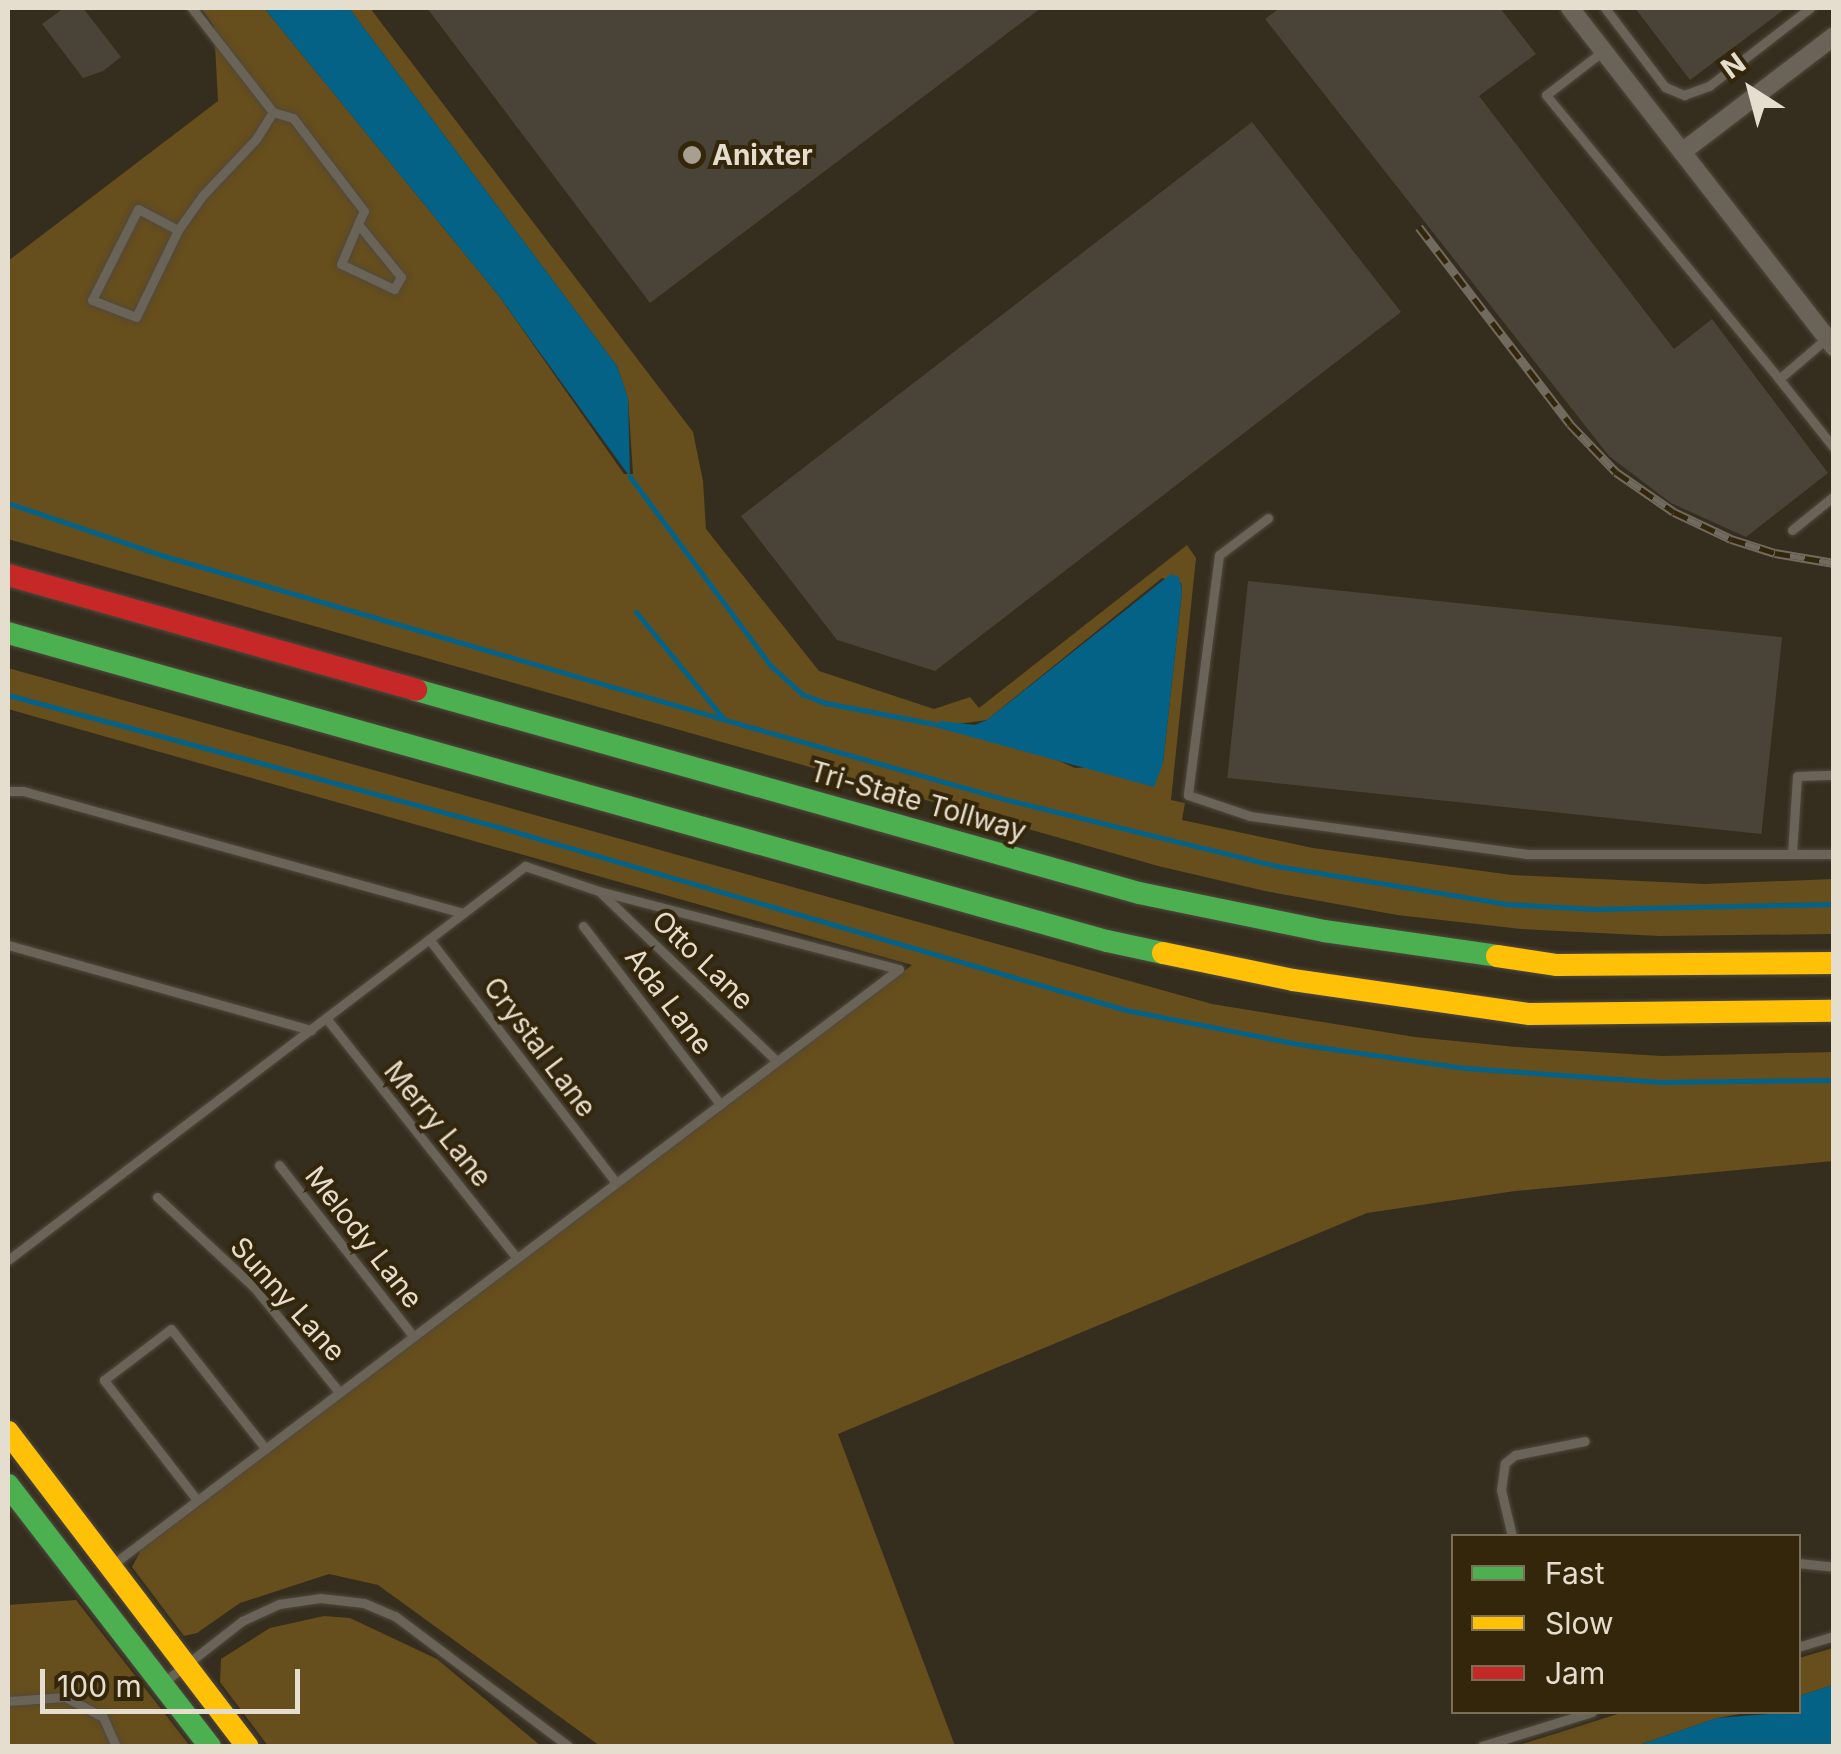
<!DOCTYPE html>
<html>
<head>
<meta charset="utf-8">
<style>
  body { margin:0 }
  #map { position:relative; width:1841px; height:1754px; overflow:hidden; background:#352d1e; font-family:Inter,sans-serif }
  div>[style] { position:absolute }
  [style*='--x'] { left:calc(var(--x)*1px); top:calc(var(--y)*1px); width:calc(var(--w)*1px); rotate:calc(var(--a)*1deg) }
  .green>* { inset:0; background:#664e1d }
  .water>* { inset:0; background:#056287 }
  .stream>* { height:5px; margin:-2.5px; padding:0 2.5px; transform-origin:2.5px; border-radius:2.5px; background:#056287 }
  .building>* { inset:0; background:#4a4438; transform-origin:0 0 }
  .roads { filter:drop-shadow(0 0 2px #50493d) drop-shadow(0 0 2px #50493d) }
  .lane>* { height:9px; margin:-4.5px; padding:0 4.5px; transform-origin:4.5px; border-radius:4.5px; background:#696358 }
  .street>* { height:18px; margin:-9px; padding:0 9px; transform-origin:9px; border-radius:9px; background:#696358 }
  .fast>* { height:22px; margin:-11px; padding:0 11px; transform-origin:11px; border-radius:11px; background:#4caf50 }
  .slow>* { height:22px; margin:-11px; padding:0 11px; transform-origin:11px; border-radius:11px; background:#ffc107 }
  .jam>* { height:22px; margin:-11px; padding:0 11px; transform-origin:11px; border-radius:11px; background:#c62828 }
  .rail>* { height:9px; margin-top:-4.5px; transform-origin:0; background:repeating-linear-gradient(90deg,#34260a 0 15px,#706a5f 0 30px); box-sizing:border-box; border-block:2px solid #706a5f }
  .dots>* { width:28px; height:28px; translate:-50% -50%; box-sizing:border-box; border:5px solid #34260a; border-radius:50% }
  span { translate:-50% -50%; white-space:nowrap; text-align:center; line-height:1.15; -webkit-text-stroke:8px #34260a; paint-order:stroke }
  .poi-label { font-size:28px; color:#e5ddcd; font-weight:700 }
  .left { translate:0 -50%; text-align:left }
  .street-label { font-size:28px; color:#e5ddcd }
  .frame { position:absolute; inset:0; border:10px solid #e5ddcd; pointer-events:none }
  .legend { position:absolute; left:1451px; top:1534px; width:350px; height:180px; box-sizing:border-box; background:#34260a; border:2px solid #7b6f58; margin:0; padding:12px 18px; list-style:none; font-size:30px; color:#e5ddcd }
  .legend li { display:flex; align-items:center; gap:20px; height:50px }
  .legend b { width:50px; border:2px solid #7b6f58 }
  .north { position:absolute; left:1701px; top:40px; width:100px; height:100px; -webkit-text-stroke:8px #34260a; paint-order:stroke; rotate:324deg; font-size:28px; font-weight:700; line-height:40px; text-align:center; color:#e5ddcd }
  .north::after { content:''; display:block; margin:auto; width:35px; height:45px; background:#e5ddcd; clip-path:polygon(50% 0,100% 100%,50% 72%,0 100%) }
  .scale { position:absolute; left:40px; top:1669px; width:260px; height:45px; box-sizing:border-box; border:5px solid #e5ddcd; border-top:0; padding-left:12px; font-size:30px; line-height:35px; white-space:nowrap; color:#e5ddcd; -webkit-text-stroke:8px #34260a; paint-order:stroke }
</style>
</head>
<body>
<div id="map">
  <div class="green">
    <div style="clip-path:polygon(evenodd,201px 8px,264px 8px,499px 296px,624px 474px,633px 474px,628px 398px,617px 366px,349px 8px,370px 8px,693px 432px,703px 481px,706px 529px,819px 671px,934px 709px,970px 697px,979px 708px,1187px 545px,1196px 558px,1171px 800px,1185px 803px,1182px 820px,1313px 848px,1512px 875px,1705px 884px,1833px 879px,1833px 934px,1659px 936px,1521px 929px,1397px 915px,1265px 891px,1158px 866px,8px 539px,8px 261px,218px 101px,214px 26px,201px 8px,1162px 578px,1181px 583px,1182px 591px,1163px 763px,1075px 768px,1043px 754px,936px 727px,987px 720px,1162px 578px)"></div>
    <div style="clip-path:polygon(8px 668px,1212px 1004px,1415px 1037px,1516px 1047px,1662px 1056px,1833px 1052px,1833px 1161px,1515px 1191px,1367px 1213px,838px 1434px,955px 1746px,600px 1746px,378px 1585px,329px 1574px,240px 1603px,197px 1633px,184px 1636px,132px 1567px,142px 1548px,912px 965px,8px 709px)"></div>
    <div style="clip-path:polygon(76px 1600px,190px 1746px,8px 1746px,8px 1605px)"></div>
    <div style="clip-path:polygon(324px 1616px,350px 1618px,437px 1659px,541px 1746px,268px 1746px,220px 1682px,221px 1659px,270px 1628px)"></div>
    <div style="clip-path:polygon(1833px 1648px,1833px 1685px,1799px 1696px,1799px 1658px)"></div>
    <div style="clip-path:polygon(1624px 1712px,1752px 1712px,1717px 1718px,1636px 1746px,1516px 1746px)"></div>
  </div>
  <div class="water">
    <div style="clip-path:polygon(264px 8px,349px 8px,617px 366px,628px 398px,630px 477px,499px 296px)"></div>
    <div style="clip-path:polygon(1171px 574px,1179px 577px,1182px 591px,1163px 763px,1154px 787px,935px 727px,940px 721px,975px 725px,987px 720px)"></div>
    <div style="clip-path:polygon(1833px 1685px,1833px 1746px,1636px 1746px,1717px 1718px,1798px 1712px,1799px 1696px)"></div>
  </div>
  <div class="stream">
    <div style="--x:630;--y:477;--w:236;--a:53.3"></div>
    <div style="--x:771;--y:666;--w:42;--a:42.1"></div>
    <div style="--x:802;--y:694;--w:26;--a:21"></div>
    <div style="--x:826;--y:703;--w:110;--a:11"></div>
    <div style="--x:8;--y:503;--w:165;--a:18.8"></div>
    <div style="--x:164;--y:556;--w:610;--a:16.27"></div>
    <div style="--x:750;--y:727;--w:272;--a:15.8"></div>
    <div style="--x:1012;--y:801;--w:273;--a:13.8"></div>
    <div style="--x:1277;--y:866;--w:232;--a:9.4"></div>
    <div style="--x:1506;--y:904;--w:88;--a:3.3"></div>
    <div style="--x:1594;--y:909;--w:240;--a:-1.2"></div>
    <div style="--x:636;--y:612;--w:137;--a:50.6"></div>
    <div style="--x:8;--y:695;--w:512;--a:15.07"></div>
    <div style="--x:502;--y:828;--w:650;--a:16.26"></div>
    <div style="--x:1126;--y:1010;--w:175;--a:11.2"></div>
    <div style="--x:1298;--y:1044;--w:169;--a:8.2"></div>
    <div style="--x:1465;--y:1068;--w:196;--a:4.1"></div>
    <div style="--x:1661;--y:1082;--w:173;--a:-0.7"></div>
  </div>
  <div class="building">
    <div style="clip-path:polygon(64px 8px,83px 8px,121px 57px,103px 71px,83px 78px,42px 24px)"></div>
    <div style="clip-path:polygon(427px 8px,1041px 8px,650px 303px)"></div>
    <div style="clip-path:polygon(1280px 8px,1500px 8px,1536px 54px,1479px 96px,1674px 349px,1712px 319px,1828px 473px,1746px 537px,1671px 503px,1609px 456px,1265px 19px)"></div>
    <div style="clip-path:polygon(1635px 8px,1786px 8px,1690px 80px)"></div>
    <div style="clip-path:polygon(1252px 122px,1401px 312px,935px 671px,837px 640px,741px 516px)"></div>
    <div style="left:1248px;top:581px;width:537px;height:198px;rotate:6deg"></div>
  </div>
  <div class="roads">
    <div class="lane">
      <div style="--x:192;--y:8;--w:132;--a:52.1"></div>
      <div style="--x:1605;--y:8;--w:99;--a:52.8"></div>
      <div style="--x:1665;--y:87;--w:21;--a:23"></div>
      <div style="--x:1684;--y:95;--w:27;--a:-20"></div>
      <div style="--x:1709;--y:86;--w:128;--a:-37.7"></div>
      <div style="--x:1603;--y:51;--w:72;--a:142.3"></div>
      <div style="--x:1546;--y:95;--w:367;--a:50.6"></div>
      <div style="--x:1779;--y:379;--w:72;--a:-40.5"></div>
      <div style="--x:178;--y:230;--w:45;--a:-152.3"></div>
      <div style="--x:138;--y:209;--w:102;--a:116.8"></div>
      <div style="--x:92;--y:300;--w:47;--a:21.1"></div>
      <div style="--x:136;--y:317;--w:97;--a:-64.2"></div>
      <div style="--x:178;--y:230;--w:43;--a:-54.5"></div>
      <div style="--x:203;--y:195;--w:77;--a:-46.6"></div>
      <div style="--x:256;--y:139;--w:32;--a:-58"></div>
      <div style="--x:273;--y:112;--w:21;--a:17"></div>
      <div style="--x:293;--y:118;--w:117;--a:52.6"></div>
      <div style="--x:364;--y:211;--w:14;--a:115"></div>
      <div style="--x:358;--y:224;--w:43;--a:113"></div>
      <div style="--x:341;--y:264;--w:59;--a:25.3"></div>
      <div style="--x:394;--y:289;--w:14;--a:-60"></div>
      <div style="--x:401;--y:277;--w:68;--a:-129.1"></div>
      <div style="--x:1779;--y:379;--w:88;--a:51.4"></div>
      <div style="--x:1268;--y:518;--w:61;--a:142.9"></div>
      <div style="--x:1219;--y:555;--w:242;--a:97.4"></div>
      <div style="--x:1188;--y:795;--w:65;--a:18.7"></div>
      <div style="--x:1250;--y:816;--w:279;--a:7.8"></div>
      <div style="--x:1526;--y:854;--w:308;--a:0"></div>
      <div style="--x:1792;--y:530;--w:54;--a:-39"></div>
      <div style="--x:8;--y:791;--w:15;--a:0"></div>
      <div style="--x:23;--y:791;--w:457;--a:15.5"></div>
      <div style="--x:1792;--y:854;--w:78;--a:-86.3"></div>
      <div style="--x:1797;--y:776;--w:37;--a:-2"></div>
      <div style="--x:601;--y:893;--w:243;--a:43.7"></div>
      <div style="--x:583;--y:926;--w:225;--a:52.4"></div>
      <div style="--x:429;--y:939;--w:307;--a:52.5"></div>
      <div style="--x:8;--y:945;--w:315;--a:15.7"></div>
      <div style="--x:326;--y:1018;--w:305;--a:51.5"></div>
      <div style="--x:279;--y:1165;--w:217;--a:51.9"></div>
      <div style="--x:157;--y:1197;--w:132;--a:42.9"></div>
      <div style="--x:254;--y:1287;--w:135;--a:51"></div>
      <div style="--x:8;--y:1260;--w:650;--a:-37.31"></div>
      <div style="--x:525;--y:866;--w:78;--a:18.7"></div>
      <div style="--x:599;--y:891;--w:310;--a:14.6"></div>
      <div style="--x:197;--y:1500;--w:152;--a:-127.8"></div>
      <div style="--x:104;--y:1380;--w:84;--a:-37.3"></div>
      <div style="--x:171;--y:1329;--w:152;--a:51.7"></div>
      <div style="--x:1512;--y:1536;--w:47;--a:-103.4"></div>
      <div style="--x:1501;--y:1490;--w:27;--a:-82"></div>
      <div style="--x:1505;--y:1463;--w:13;--a:-39"></div>
      <div style="--x:1515;--y:1455;--w:71;--a:-11.3"></div>
      <div style="--x:1798;--y:1563;--w:36;--a:6"></div>
      <div style="--x:112;--y:1565;--w:987;--a:-37.14"></div>
      <div style="--x:1798;--y:1647;--w:38;--a:-17"></div>
      <div style="--x:164;--y:1682;--w:99;--a:-38"></div>
      <div style="--x:242;--y:1621;--w:41;--a:-24.7"></div>
      <div style="--x:279;--y:1604;--w:41;--a:-8.3"></div>
      <div style="--x:320;--y:1598;--w:44;--a:6.5"></div>
      <div style="--x:364;--y:1603;--w:34;--a:23"></div>
      <div style="--x:395;--y:1616;--w:216;--a:36.9"></div>
      <div style="--x:8;--y:1701;--w:57;--a:-4"></div>
      <div style="--x:65;--y:1697;--w:43;--a:27.8"></div>
      <div style="--x:103;--y:1717;--w:32;--a:66"></div>
      <div style="--x:1482;--y:1746;--w:115;--a:-17.2"></div>
    </div>
    <div class="street">
      <div style="--x:1570;--y:8;--w:430;--a:52.1"></div>
      <div style="--x:1682;--y:152;--w:191;--a:-37.3"></div>
    </div>
    <div class="fast">
      <div style="--x:8;--y:633;--w:1141;--a:15.66"></div>
      <div style="--x:1107;--y:941;--w:57;--a:12.1"></div>
      <div style="--x:416;--y:690;--w:751;--a:15.68"></div>
      <div style="--x:1139;--y:893;--w:189;--a:11.6"></div>
      <div style="--x:1324;--y:931;--w:175;--a:8.2"></div>
      <div style="--x:8;--y:1485;--w:330;--a:52.3"></div>
    </div>
    <div class="slow">
      <div style="--x:1163;--y:953;--w:133;--a:11.7"></div>
      <div style="--x:1293;--y:980;--w:239;--a:8.2"></div>
      <div style="--x:1530;--y:1014;--w:304;--a:-0.6"></div>
      <div style="--x:1497;--y:956;--w:61;--a:8.5"></div>
      <div style="--x:1557;--y:965;--w:277;--a:-0.4"></div>
      <div style="--x:8;--y:1432;--w:395;--a:52.7"></div>
    </div>
    <div class="jam">
      <div style="--x:8;--y:575;--w:424;--a:15.7"></div>
    </div>
  </div>
  <div class="rail">
    <div style="--x:1419;--y:227;--w:248;--a:52.5"></div>
    <div style="--x:1570;--y:424;--w:66;--a:46.2"></div>
    <div style="--x:1616;--y:472;--w:70;--a:34.6"></div>
    <div style="--x:1674;--y:512;--w:63;--a:25.3"></div>
    <div style="--x:1731;--y:539;--w:46;--a:17.7"></div>
    <div style="--x:1775;--y:553;--w:60;--a:9.6"></div>
  </div>
  <div class="dots">
    <div style="left:692px;top:155px;background:#a79f90"></div>
  </div>
  <div class="poi-label">
    <span class="left" style="left:712px;top:155px">Anixter</span>
  </div>
  <div class="street-label">
    <span style="left:918px;top:801px;rotate:16deg">Tri-State Tollway</span>
    <span style="left:703px;top:960px;rotate:44deg">Otto Lane</span>
    <span style="left:669px;top:1001px;rotate:53deg">Ada Lane</span>
    <span style="left:540px;top:1047px;rotate:53deg">Crystal Lane</span>
    <span style="left:438px;top:1124px;rotate:51deg">Merry Lane</span>
    <span style="left:364px;top:1237px;rotate:52deg">Melody Lane</span>
    <span style="left:288px;top:1299px;rotate:48deg">Sunny Lane</span>
  </div>
  <div class="frame"></div>
  <ul class="legend">
  <li><b style="height:12px;background:#4caf50"></b>Fast</li>
  <li><b style="height:12px;background:#ffc107"></b>Slow</li>
  <li><b style="height:12px;background:#c62828"></b>Jam</li>
  </ul>
  <div class="north">N</div>
  <div class="scale">100 m</div>
</div>
</body>
</html>
